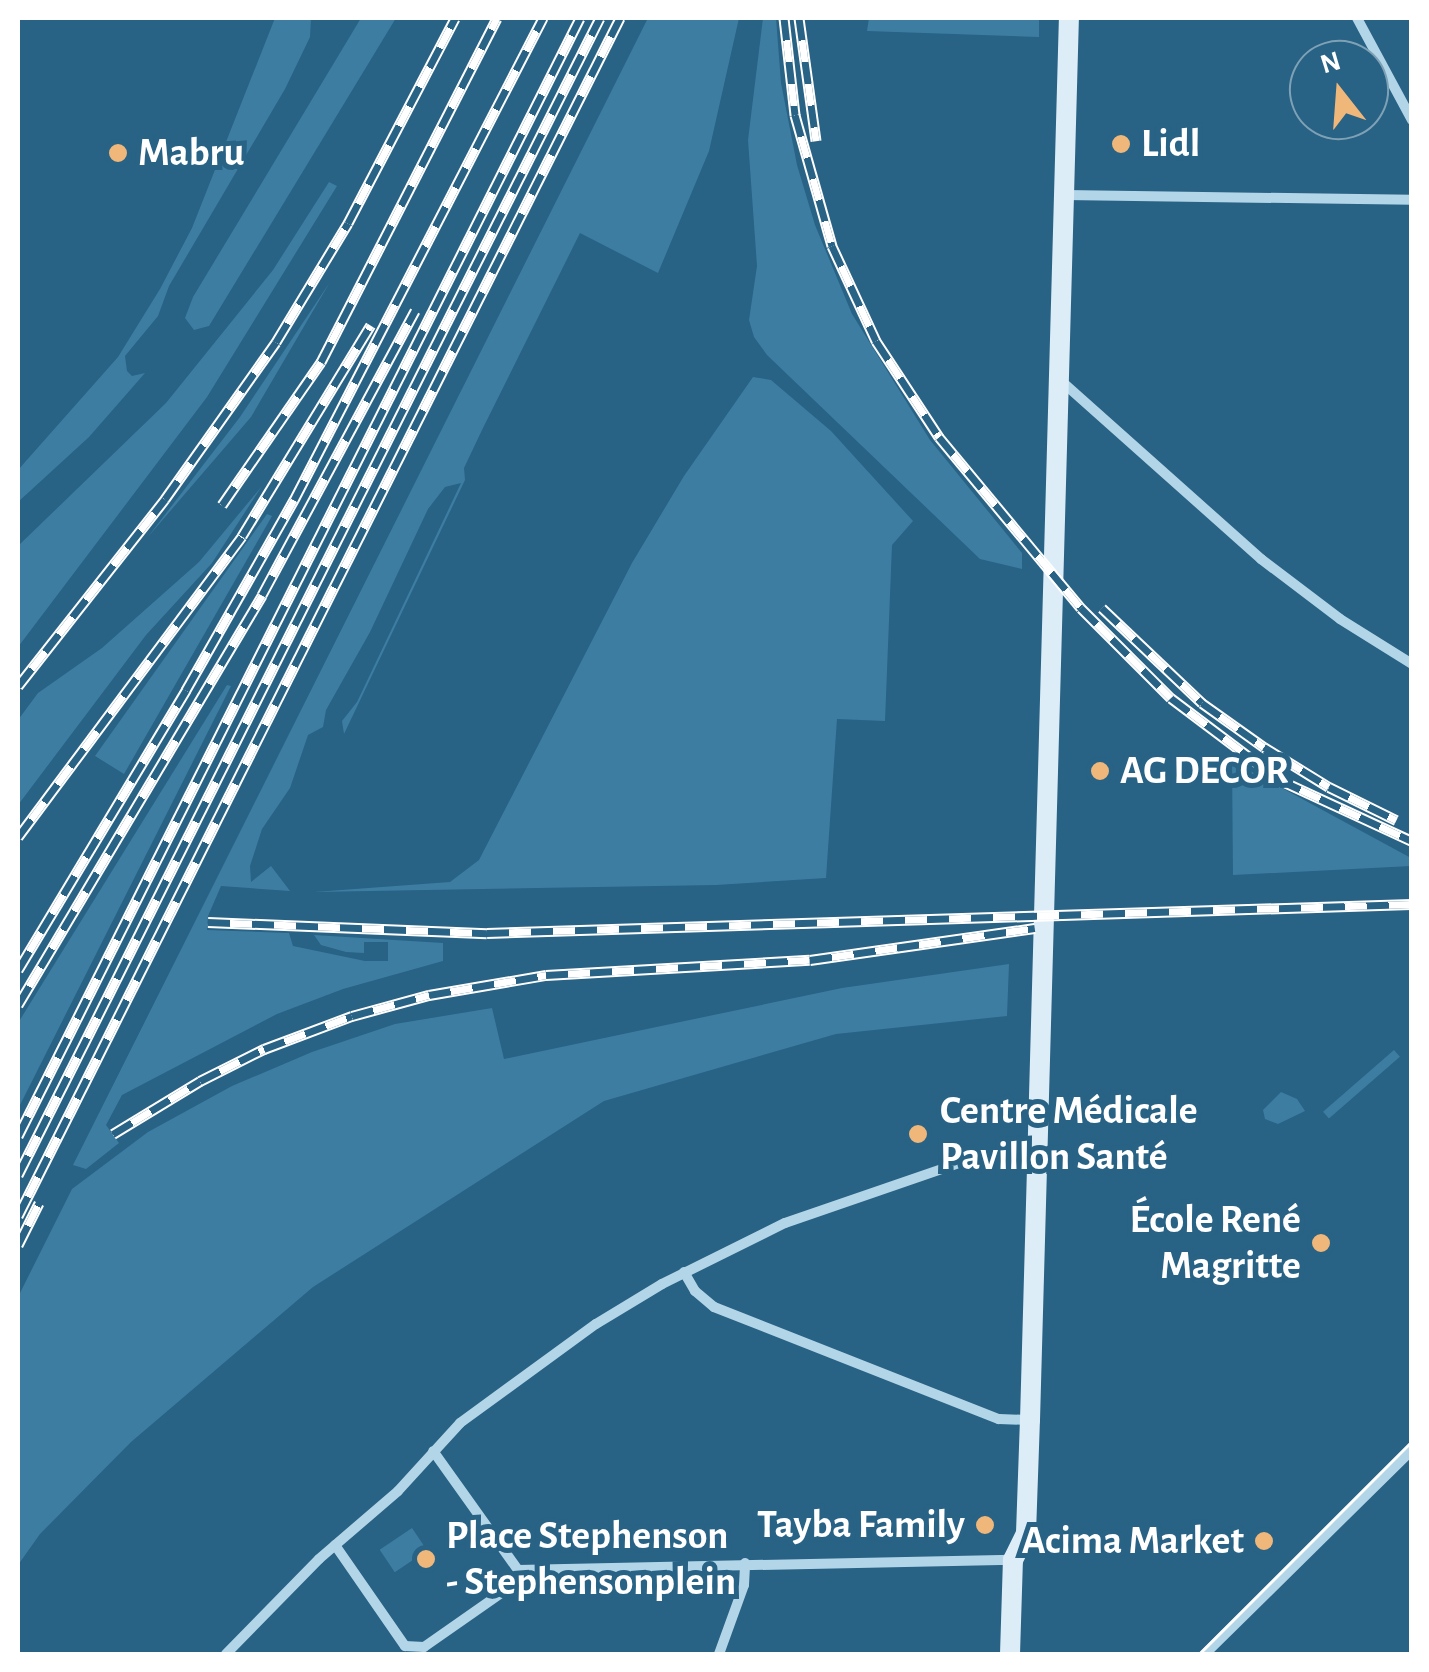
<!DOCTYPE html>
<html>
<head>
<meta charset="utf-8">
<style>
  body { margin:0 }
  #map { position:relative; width:1429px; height:1672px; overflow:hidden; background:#286285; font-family:"Alegreya Sans",sans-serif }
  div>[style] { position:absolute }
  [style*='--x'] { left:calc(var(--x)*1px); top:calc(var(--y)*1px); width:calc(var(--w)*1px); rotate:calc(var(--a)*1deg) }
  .green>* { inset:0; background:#3d7da2; transform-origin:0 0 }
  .street>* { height:10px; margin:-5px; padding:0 5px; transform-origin:5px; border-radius:5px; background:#b3d5e8 }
  .secondary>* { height:20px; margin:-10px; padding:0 10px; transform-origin:10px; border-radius:10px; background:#ddedf7 }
  .tram>* { height:2.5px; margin:-1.25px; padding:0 1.25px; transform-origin:1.25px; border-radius:1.25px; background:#fff }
  .rail>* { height:11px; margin-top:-5.5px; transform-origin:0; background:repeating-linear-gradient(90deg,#286285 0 22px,#fff 0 44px); box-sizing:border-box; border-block:2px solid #fff }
  .dots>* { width:28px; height:28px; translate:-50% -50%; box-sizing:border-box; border:5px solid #286285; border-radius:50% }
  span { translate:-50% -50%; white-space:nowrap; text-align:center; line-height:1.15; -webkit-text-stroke:10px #286285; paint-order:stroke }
  .poi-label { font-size:40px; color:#fff; font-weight:700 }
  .left { translate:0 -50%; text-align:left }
  .right { translate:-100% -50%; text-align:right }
  .frame { position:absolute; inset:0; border:20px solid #fff; pointer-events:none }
  .north { position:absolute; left:1289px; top:40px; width:100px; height:100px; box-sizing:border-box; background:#286285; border:2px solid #7ea1b6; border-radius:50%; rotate:343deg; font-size:28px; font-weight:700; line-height:40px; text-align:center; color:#fff }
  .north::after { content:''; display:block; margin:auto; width:35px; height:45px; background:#efb77a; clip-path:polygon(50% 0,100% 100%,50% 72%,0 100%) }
</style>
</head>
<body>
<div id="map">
  <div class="green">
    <div style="clip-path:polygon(275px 18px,311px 18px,310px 37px,285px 89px,169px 286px,158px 316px,125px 356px,127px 371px,132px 376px,145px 373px,89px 437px,18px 502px,18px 470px,118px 357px,160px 289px,192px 228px)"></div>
    <div style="clip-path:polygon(361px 18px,396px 18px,209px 326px,194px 330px,185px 318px,193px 297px)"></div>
    <div style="clip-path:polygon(648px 18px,739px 18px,709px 151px,658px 273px,580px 233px,482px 430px,464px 468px,465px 480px,344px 734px,342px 721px,357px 702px,461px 483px,445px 487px,428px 509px,370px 632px,326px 710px,323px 727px,308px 735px,290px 788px,262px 829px,250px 866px,251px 882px,271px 866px,290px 891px,221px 886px,208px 916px,207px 930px,289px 933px,293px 946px,365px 961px,388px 961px,388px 942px,364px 942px,364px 953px,346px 952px,321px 945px,314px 935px,443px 943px,443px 961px,343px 989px,277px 1014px,122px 1095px,106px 1125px,119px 1143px,86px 1169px,73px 1165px)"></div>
    <div style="clip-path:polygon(763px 18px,776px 18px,781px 83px,797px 165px,815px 225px,852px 314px,930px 440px,1022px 553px,1022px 569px,980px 559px,767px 355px,754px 337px,749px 320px,757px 266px,748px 140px)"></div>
    <div style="clip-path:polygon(869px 18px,1039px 18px,1039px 37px,867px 31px)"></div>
    <div style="clip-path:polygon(329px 182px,337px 186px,207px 397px,18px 647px,18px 546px,166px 403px,273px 270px)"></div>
    <div style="clip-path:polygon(330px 282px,251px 417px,147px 538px,240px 417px)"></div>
    <div style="clip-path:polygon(753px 377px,771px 380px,831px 431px,913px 521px,892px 545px,885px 721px,837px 719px,826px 878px,716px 885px,314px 892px,450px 882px,479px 860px,632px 563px,684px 476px)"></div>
    <div style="clip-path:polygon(262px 486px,212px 563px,146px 635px,18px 805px,18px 720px,38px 693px,102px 648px,199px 562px)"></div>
    <div style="clip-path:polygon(267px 514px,272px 516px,124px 774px,95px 756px)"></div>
    <div style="clip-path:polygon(227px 685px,231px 686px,18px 1109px,18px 1023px)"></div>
    <div style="clip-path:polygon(1232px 761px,1411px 858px,1411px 866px,1233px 875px)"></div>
    <div style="clip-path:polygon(1009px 964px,1007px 1016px,836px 1034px,604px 1101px,313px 1287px,131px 1442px,40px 1534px,18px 1565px,18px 1297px,72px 1189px,148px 1132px,232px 1086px,312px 1052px,395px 1024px,492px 1008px,504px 1059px,842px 988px)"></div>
    <div style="left:1394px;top:1050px;width:9px;height:94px;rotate:49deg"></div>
    <div style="clip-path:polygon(1281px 1092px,1297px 1099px,1305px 1111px,1278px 1124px,1265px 1119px,1263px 1110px)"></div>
    <div style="left:412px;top:1528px;width:27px;height:39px;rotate:56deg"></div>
  </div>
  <div class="street">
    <div style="--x:1357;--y:18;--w:116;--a:61.7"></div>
    <div style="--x:1065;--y:195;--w:347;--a:0.8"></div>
    <div style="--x:1059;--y:379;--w:271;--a:41.7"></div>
    <div style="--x:1261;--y:559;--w:99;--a:37.2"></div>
    <div style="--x:1340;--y:619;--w:85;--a:32"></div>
    <div style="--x:684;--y:1272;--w:22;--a:60"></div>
    <div style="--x:695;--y:1291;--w:25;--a:40"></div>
    <div style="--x:714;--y:1307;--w:306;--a:21.5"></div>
    <div style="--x:999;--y:1419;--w:31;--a:2"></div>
    <div style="--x:335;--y:1545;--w:123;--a:55.3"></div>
    <div style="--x:518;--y:1570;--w:495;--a:-1.2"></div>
    <div style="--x:405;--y:1646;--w:19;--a:3"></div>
    <div style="--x:424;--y:1647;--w:105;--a:-34.9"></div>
    <div style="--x:510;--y:1587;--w:19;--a:-65"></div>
    <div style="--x:518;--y:1570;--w:146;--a:-125.5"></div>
    <div style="--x:226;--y:1654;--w:133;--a:-45.6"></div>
    <div style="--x:319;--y:1559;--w:104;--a:-40.7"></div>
    <div style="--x:398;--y:1491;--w:92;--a:-47.6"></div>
    <div style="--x:460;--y:1423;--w:168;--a:-36.1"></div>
    <div style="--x:596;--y:1324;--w:77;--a:-31.2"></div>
    <div style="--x:662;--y:1284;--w:137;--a:-26.4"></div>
    <div style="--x:785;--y:1223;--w:197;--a:-19"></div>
    <div style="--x:971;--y:1159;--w:69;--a:-12.6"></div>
    <div style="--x:719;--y:1654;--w:73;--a:-70.1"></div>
    <div style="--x:744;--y:1585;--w:22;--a:-87"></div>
    <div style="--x:1205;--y:1654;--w:291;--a:-44.6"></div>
  </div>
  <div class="secondary">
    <div style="--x:1010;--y:1654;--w:94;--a:-88.2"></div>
    <div style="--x:1013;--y:1560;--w:30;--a:-64"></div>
    <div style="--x:1026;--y:1533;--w:113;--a:-88"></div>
    <div style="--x:1030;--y:1420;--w:1403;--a:-88.41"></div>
  </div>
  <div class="tram">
    <div style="--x:1199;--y:1654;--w:301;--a:-45"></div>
  </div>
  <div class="rail">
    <div style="--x:784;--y:18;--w:98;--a:83.5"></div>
    <div style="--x:795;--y:115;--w:136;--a:74.2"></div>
    <div style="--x:832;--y:246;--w:105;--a:65.1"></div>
    <div style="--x:876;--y:341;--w:115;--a:56.7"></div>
    <div style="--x:939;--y:437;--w:222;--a:50.3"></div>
    <div style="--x:1081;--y:608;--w:127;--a:45"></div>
    <div style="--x:1171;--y:698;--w:136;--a:37"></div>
    <div style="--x:1280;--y:780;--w:145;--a:24.8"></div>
    <div style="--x:799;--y:18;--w:124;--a:82.1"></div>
    <div style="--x:222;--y:505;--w:174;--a:-55.3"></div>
    <div style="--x:321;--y:362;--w:386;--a:-62.9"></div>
    <div style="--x:1102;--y:608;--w:138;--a:43.5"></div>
    <div style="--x:1202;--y:703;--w:76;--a:35.4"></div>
    <div style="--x:1264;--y:747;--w:76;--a:31.6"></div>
    <div style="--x:1329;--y:787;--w:75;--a:26.2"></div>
    <div style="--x:18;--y:686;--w:238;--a:-51.8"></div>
    <div style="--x:165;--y:499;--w:192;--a:-54.7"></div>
    <div style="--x:276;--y:342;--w:139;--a:-58.8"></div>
    <div style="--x:348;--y:223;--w:231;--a:-62.4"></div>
    <div style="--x:18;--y:837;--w:375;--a:-53.3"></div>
    <div style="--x:242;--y:536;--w:247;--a:-58.6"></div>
    <div style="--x:208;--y:922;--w:279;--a:2.3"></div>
    <div style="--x:487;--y:933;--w:925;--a:-1.8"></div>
    <div style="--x:18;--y:970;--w:327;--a:-59"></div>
    <div style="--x:186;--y:690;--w:219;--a:-60.4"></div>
    <div style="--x:294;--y:500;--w:543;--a:-62.68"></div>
    <div style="--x:18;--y:1005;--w:477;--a:-59.2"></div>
    <div style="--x:262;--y:595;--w:323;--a:-61.7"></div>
    <div style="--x:113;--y:1134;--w:102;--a:-31.3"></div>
    <div style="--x:200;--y:1081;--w:72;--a:-26.6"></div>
    <div style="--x:264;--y:1049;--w:94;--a:-20.6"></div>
    <div style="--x:352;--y:1016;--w:80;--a:-15.3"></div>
    <div style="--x:429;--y:995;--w:119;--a:-9.7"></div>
    <div style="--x:546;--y:975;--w:264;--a:-3.3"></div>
    <div style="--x:810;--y:960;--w:227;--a:-8.1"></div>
    <div style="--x:18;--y:1136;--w:1251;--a:-63.31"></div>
    <div style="--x:18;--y:1175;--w:1295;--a:-63.3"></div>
    <div style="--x:18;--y:1216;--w:1341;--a:-63.32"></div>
    <div style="--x:18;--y:1245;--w:47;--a:-63.4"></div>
  </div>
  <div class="dots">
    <div style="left:1121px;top:144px;background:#efb77a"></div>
    <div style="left:118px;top:153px;background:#efb77a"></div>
    <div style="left:1100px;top:771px;background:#efb77a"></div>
    <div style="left:918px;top:1134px;background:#efb77a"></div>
    <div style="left:1321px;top:1243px;background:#efb77a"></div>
    <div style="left:985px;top:1525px;background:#efb77a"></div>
    <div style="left:1264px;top:1541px;background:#efb77a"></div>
    <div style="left:426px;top:1559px;background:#efb77a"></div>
  </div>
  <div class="poi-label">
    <span class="left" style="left:1141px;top:144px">Lidl</span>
    <span class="left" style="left:138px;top:153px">Mabru</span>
    <span class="left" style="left:1120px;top:771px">AG DECOR</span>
    <span class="left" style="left:940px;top:1134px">Centre Médicale<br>Pavillon Santé</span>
    <span class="right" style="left:1301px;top:1243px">École René<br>Magritte</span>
    <span class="right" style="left:965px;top:1525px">Tayba Family</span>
    <span class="left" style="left:446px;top:1559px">Place Stephenson<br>- Stephensonplein</span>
    <span class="right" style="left:1244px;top:1541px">Acima Market</span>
  </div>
  <div class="frame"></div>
  <div class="north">N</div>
</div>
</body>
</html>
